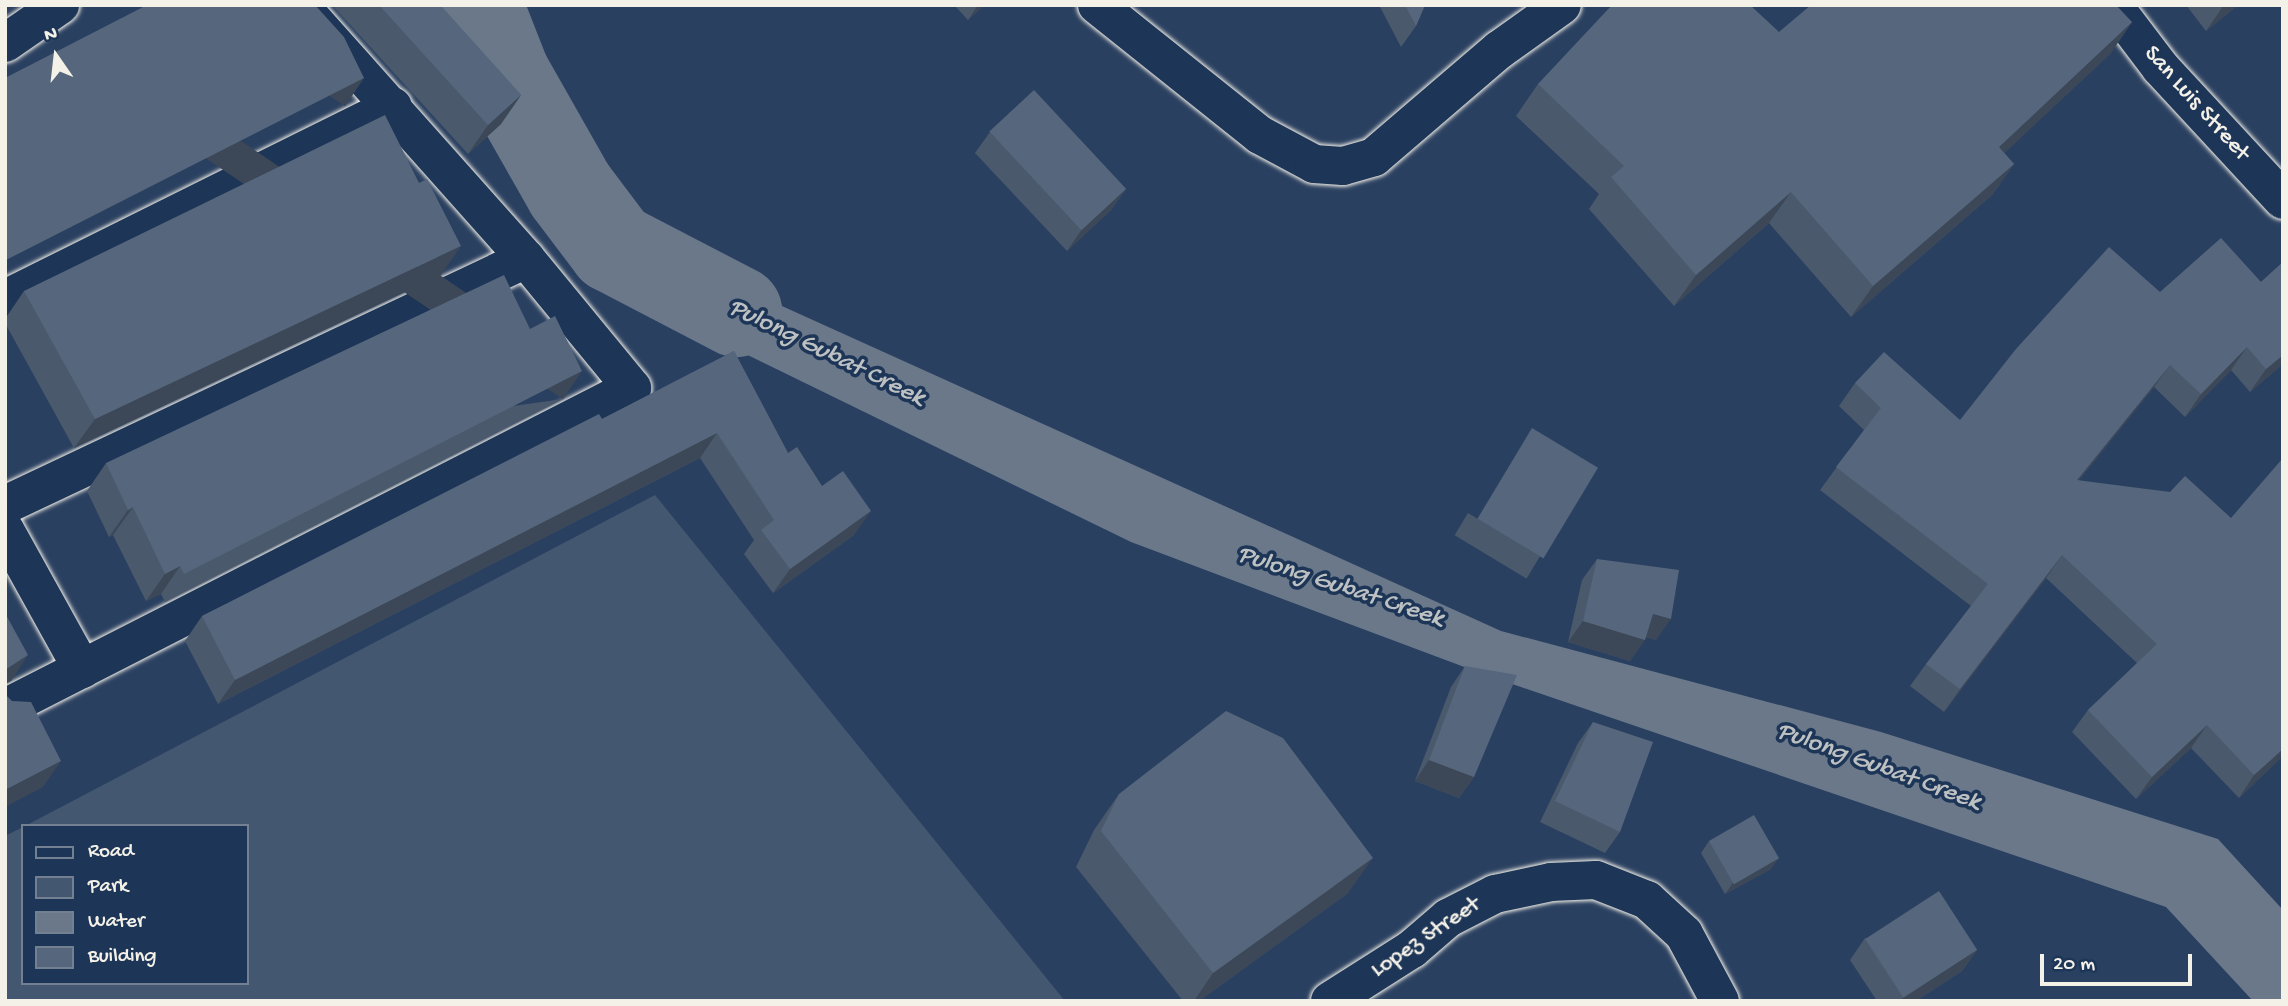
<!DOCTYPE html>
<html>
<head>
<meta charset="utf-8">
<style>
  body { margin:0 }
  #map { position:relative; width:2288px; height:1006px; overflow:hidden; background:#2a4060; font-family:"Gochi Hand",sans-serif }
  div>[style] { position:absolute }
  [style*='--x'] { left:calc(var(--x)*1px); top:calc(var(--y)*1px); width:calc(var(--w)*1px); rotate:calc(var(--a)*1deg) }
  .green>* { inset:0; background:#445771 }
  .water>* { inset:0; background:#6a788a }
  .river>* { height:91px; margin:-45.5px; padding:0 45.5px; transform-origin:45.5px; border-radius:45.5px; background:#6a788a }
  .roads { filter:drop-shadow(0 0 2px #f4f1e8) drop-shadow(0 0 2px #f4f1e8) }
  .minor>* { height:38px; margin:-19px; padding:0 19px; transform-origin:19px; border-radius:19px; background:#1d3557 }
  .wall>* { inset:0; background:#4a596c; transform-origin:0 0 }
  .shaded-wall>* { inset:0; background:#3c4858; transform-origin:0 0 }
  .building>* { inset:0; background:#56677d; transform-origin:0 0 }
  span { translate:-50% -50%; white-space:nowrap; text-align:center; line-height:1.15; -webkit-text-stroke:7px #1d3557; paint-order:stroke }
  .street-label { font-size:24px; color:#f4f1e8 }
  .water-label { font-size:26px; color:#bdc1c2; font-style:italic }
  .frame { position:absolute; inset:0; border:7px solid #f4f1e8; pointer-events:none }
  .legend { position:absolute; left:21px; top:824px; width:228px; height:161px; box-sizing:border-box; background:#1d3557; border:2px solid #738091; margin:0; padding:9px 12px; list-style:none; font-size:21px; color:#f4f1e8 }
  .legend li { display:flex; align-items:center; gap:14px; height:35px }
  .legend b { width:35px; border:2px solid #738091 }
  .north { position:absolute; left:21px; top:21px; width:70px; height:70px; -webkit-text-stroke:5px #1d3557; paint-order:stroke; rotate:346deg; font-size:19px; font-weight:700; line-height:28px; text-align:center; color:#f4f1e8 }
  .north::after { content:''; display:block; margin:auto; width:24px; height:32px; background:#f4f1e8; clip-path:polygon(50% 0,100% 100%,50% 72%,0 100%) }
  .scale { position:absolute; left:2040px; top:954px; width:152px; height:32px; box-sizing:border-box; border:4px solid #f4f1e8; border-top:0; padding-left:9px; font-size:21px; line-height:24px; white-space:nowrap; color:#f4f1e8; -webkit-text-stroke:5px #1d3557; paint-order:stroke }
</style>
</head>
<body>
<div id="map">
  <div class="green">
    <div style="clip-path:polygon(655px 495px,1065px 1001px,5px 1001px,5px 836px,23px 827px,23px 983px,247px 983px,247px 826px,25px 826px)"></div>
  </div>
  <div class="water">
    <div style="clip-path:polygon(447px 5px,504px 5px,614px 230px,1501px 631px,1881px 732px,2218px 839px,2283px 910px,2283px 1001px,2253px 1001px,2166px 907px,1483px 674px,1131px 542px,690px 327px,514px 131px,471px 75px)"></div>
  </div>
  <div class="river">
    <div style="--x:477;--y:5;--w:74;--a:68.6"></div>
    <div style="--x:504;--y:74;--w:133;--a:60.4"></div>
    <div style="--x:570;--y:190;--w:71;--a:53"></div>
    <div style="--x:613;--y:247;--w:139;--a:27.5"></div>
  </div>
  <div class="roads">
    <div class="minor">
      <div style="--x:1097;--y:5;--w:208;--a:38.6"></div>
      <div style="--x:1260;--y:135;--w:61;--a:28.2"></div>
      <div style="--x:1314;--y:164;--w:29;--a:4"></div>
      <div style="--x:1343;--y:166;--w:32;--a:-16"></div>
      <div style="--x:1374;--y:157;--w:165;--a:-40.6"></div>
      <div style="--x:1499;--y:50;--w:77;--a:-35.5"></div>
      <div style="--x:2113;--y:5;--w:78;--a:52.8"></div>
      <div style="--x:2160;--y:67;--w:181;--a:47.2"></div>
      <div style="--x:5;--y:43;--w:67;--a:-34.6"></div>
      <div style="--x:5;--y:299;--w:433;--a:-26.4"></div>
      <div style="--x:5;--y:505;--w:576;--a:-25.28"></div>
      <div style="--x:5;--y:530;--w:159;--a:61"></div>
      <div style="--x:5;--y:708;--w:704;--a:-27.04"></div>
      <div style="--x:632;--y:388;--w:167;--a:-129.4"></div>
      <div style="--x:526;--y:259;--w:340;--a:-131.7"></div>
      <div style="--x:1330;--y:1001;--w:97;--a:-32.4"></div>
      <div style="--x:1412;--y:949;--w:48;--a:-40.7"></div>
      <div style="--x:1448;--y:918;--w:53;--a:-27.1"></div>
      <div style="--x:1495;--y:894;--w:57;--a:-12.1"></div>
      <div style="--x:1551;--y:882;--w:45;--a:-2.5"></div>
      <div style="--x:1596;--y:880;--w:55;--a:21.4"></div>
      <div style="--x:1647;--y:900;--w:50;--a:42.6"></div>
      <div style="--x:1684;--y:934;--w:76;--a:61.8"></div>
    </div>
  </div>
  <div class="wall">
    <div style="clip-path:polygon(332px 5px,440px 5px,521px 95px,501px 124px,468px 154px)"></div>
    <div style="clip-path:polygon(954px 5px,984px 5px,968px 20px)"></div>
    <div style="clip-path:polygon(1379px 5px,1425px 5px,1416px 26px,1401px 47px)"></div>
    <div style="clip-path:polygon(2186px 5px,2238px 5px,2206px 31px)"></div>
    <div style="clip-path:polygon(2132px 22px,2110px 54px,2004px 153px,2014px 164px,1992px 195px,1851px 317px,1769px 223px,1674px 306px,1589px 209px,1599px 194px,1516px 116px,1538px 84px,1779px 32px)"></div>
    <div style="clip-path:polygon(990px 132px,1126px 189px,1111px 210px,1067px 251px,975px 153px)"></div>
    <div style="clip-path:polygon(419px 183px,441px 275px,74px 448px,5px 323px,5px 319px,24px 291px)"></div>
    <div style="clip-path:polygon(2283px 262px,2283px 364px,2250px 392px,2231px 370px,2185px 417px,2154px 387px,2079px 480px,2283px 756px,2239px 798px,2191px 748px,2136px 799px,2072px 732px,2088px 710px,2137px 663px,2046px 578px,1944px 712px,1910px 686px,1926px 664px,1971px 606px,1820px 490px,1864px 430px,1839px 406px,1855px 383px,1960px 420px,2160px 292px,2261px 282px)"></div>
    <div style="clip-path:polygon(734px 351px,788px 453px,854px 535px,773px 593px,744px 554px,754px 540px,700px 458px,218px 704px,185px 641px,202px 616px,602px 419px)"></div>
    <div style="clip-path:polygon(563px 399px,165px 602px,161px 594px,146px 601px,113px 535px,109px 537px,87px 491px,106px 463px)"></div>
    <div style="left:1468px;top:513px;width:84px;height:26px;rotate:31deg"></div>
    <div style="clip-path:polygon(1597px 559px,1656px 640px,1646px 637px,1630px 661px,1568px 642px,1582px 580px)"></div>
    <div style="clip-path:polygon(1465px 666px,1474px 777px,1459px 798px,1415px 781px,1451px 687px)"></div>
    <div style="clip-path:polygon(1593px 722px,1620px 832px,1605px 853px,1540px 822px,1578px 743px)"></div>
    <div style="clip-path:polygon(1119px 794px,1348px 893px,1199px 1001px,1183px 1001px,1076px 867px,1094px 830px)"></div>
    <div style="clip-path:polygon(1709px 841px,1771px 869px,1725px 894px,1701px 853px)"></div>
    <div style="clip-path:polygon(1865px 938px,1977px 950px,1962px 971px,1916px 1001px,1877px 1001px,1850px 960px)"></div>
  </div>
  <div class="shaded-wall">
    <div style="clip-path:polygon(978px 5px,984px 5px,968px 20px)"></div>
    <div style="clip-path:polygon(2224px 5px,2238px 5px,2206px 31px)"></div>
    <div style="clip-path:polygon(2132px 22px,2110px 54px,1977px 179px,1999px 147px)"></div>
    <div style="left:364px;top:78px;width:34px;height:402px;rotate:124deg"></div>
    <div style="clip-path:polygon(521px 95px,501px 124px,468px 154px,488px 125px)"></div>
    <div style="clip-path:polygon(2014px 164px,1992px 195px,1851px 317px,1873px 286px)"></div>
    <div style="clip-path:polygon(1126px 189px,1111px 210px,1067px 251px,1082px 229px)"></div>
    <div style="clip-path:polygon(1791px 192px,1769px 223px,1674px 306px,1696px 275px)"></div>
    <div style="clip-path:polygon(461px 246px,441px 275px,74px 448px,95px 419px)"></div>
    <div style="clip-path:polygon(2247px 347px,2231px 370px,2185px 417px,2201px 394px)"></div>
    <div style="clip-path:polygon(2283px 355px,2283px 364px,2250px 392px,2266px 369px)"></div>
    <div style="clip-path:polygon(2170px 365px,2154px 387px,2061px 502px,2077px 480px)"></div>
    <div style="left:582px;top:371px;width:34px;height:447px;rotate:124deg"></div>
    <div style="clip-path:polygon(717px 433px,700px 458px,218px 704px,235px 680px)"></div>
    <div style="clip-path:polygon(133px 507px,113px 535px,109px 537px,128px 510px)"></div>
    <div style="clip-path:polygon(871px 511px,854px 535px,773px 593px,790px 569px)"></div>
    <div style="clip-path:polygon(2062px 555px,2046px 578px,1944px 712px,1960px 689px)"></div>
    <div style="clip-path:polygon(180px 566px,161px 594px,146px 601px,165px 574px)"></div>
    <div style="clip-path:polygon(1653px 614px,1671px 619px,1656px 640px,1638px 635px)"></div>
    <div style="clip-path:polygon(1583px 621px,1645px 640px,1630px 661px,1568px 642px)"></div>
    <div style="clip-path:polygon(28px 655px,11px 681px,5px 684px,5px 670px)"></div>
    <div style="clip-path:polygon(2207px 725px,2191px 748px,2136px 799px,2152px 777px)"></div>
    <div style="clip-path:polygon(2283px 749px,2283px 756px,2239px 798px,2254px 775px)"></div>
    <div style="clip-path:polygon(1429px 760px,1474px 777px,1459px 798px,1415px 781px)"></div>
    <div style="clip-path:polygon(61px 761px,43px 787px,5px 807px,5px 790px)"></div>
    <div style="clip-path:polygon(1373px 858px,1348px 893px,1199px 1001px,1194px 1001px,1213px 973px)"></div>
    <div style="clip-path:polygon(1779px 858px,1771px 869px,1725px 894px,1733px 883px)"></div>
    <div style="clip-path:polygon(1977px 950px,1962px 971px,1916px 1001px,1901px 1001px,1903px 997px)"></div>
  </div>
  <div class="building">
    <div style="clip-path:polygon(147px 5px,315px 5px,344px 37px,364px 78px,6px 260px,5px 78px)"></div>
    <div style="clip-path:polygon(379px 5px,440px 5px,521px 95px,488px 125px)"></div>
    <div style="clip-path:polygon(1405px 5px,1425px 5px,1416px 26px)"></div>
    <div style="clip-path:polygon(1612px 5px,1750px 5px,1779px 32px,1811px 5px,2116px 5px,2132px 22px,1999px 147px,2014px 164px,1873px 286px,1791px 192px,1696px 275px,1611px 177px,1624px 166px,1538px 84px)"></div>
    <div style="left:1034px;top:90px;width:135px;height:61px;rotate:47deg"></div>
    <div style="clip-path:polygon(385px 115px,419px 183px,427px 179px,461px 246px,95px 419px,24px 291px)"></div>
    <div style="clip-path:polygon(2221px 238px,2261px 282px,2283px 262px,2283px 355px,2266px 369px,2247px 347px,2201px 394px,2170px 365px,2077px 480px,2170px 492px,2185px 476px,2231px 518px,2283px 458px,2283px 749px,2254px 775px,2207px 725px,2152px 777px,2088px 710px,2157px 644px,2062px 555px,1960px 689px,1926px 664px,1988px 584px,1836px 467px,1881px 408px,1855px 383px,1884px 352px,1960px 420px,2016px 349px,2109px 247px,2160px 292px)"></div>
    <div style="clip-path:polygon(504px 275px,530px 329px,555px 316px,582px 371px,184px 574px,180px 566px,165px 574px,133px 507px,128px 510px,106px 463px)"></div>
    <div style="clip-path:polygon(734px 351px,788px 453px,797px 447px,822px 486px,843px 471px,871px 511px,790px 569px,761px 530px,774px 520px,717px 433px,235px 680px,202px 616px,599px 414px,602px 419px)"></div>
    <div style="left:1532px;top:428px;width:77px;height:106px;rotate:31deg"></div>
    <div style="clip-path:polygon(1597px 559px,1679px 570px,1671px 619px,1653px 614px,1645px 640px,1583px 621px)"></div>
    <div style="clip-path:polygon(5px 613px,28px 655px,5px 670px)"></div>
    <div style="clip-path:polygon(1465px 666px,1517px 675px,1474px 777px,1429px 760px)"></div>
    <div style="clip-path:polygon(5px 694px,12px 701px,31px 702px,61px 761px,5px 790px)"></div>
    <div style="clip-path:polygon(1226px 711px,1283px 738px,1373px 858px,1213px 973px,1101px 831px,1119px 794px)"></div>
    <div style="clip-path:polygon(1593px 722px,1653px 742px,1620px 832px,1555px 801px)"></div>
    <div style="left:1754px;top:815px;width:50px;height:52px;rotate:60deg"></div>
    <div style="left:1939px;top:891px;width:70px;height:88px;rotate:57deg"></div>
  </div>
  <div class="street-label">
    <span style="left:2196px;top:104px;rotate:48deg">San Luis Street</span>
    <span style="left:1426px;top:938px;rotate:-34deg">Lopez Street</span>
  </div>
  <div class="water-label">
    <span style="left:826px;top:354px;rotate:26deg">Pulong Gubat Creek</span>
    <span style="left:1340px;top:588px;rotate:18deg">Pulong Gubat Creek</span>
    <span style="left:1878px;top:768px;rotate:20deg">Pulong Gubat Creek</span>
  </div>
  <div class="frame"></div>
  <ul class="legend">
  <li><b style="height:9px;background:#1d3557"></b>Road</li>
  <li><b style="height:19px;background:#445771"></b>Park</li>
  <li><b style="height:19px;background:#6a788a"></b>Water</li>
  <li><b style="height:19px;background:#56677d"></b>Building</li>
  </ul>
  <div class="north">N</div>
  <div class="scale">20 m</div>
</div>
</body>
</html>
